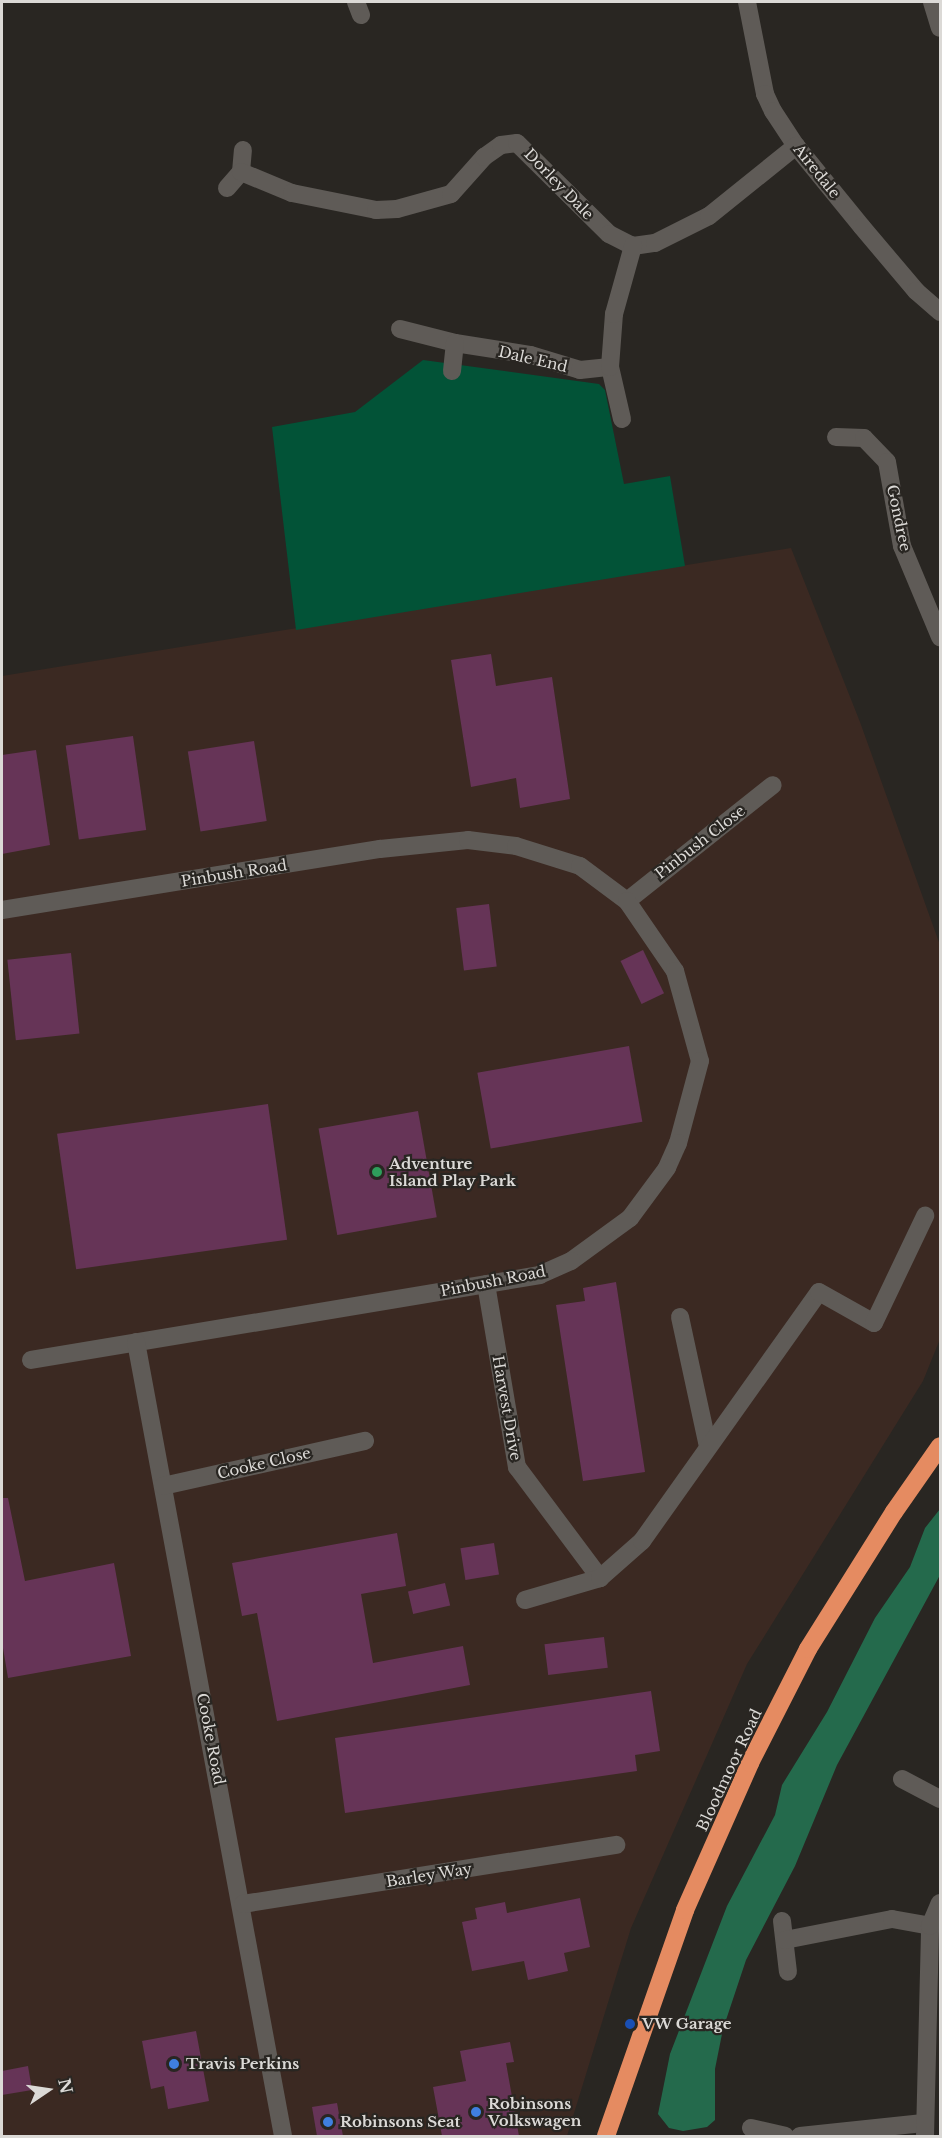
<!DOCTYPE html>
<html>
<head>
<meta charset="utf-8">
<style>
  body { margin:0 }
  #map { position:relative; width:942px; height:2138px; overflow:hidden; background:#292622; font-family:"Libre Baskerville",serif }
  div>[style] { position:absolute }
  [style*='--x'] { left:calc(var(--x)*1px); top:calc(var(--y)*1px); width:calc(var(--w)*1px); rotate:calc(var(--a)*1deg) }
  .industrial>* { inset:0; background:#3b2922 }
  .green>* { inset:0; background:#025337 }
  .forest>* { inset:0; background:#246a4c }
  .building>* { inset:0; background:#663457; transform-origin:0 0 }
  .minor>* { height:18px; margin:-9px; padding:0 9px; transform-origin:9px; border-radius:9px; background:#5f5b57 }
  .highway>* { height:18px; margin:-9px; padding:0 9px; transform-origin:9px; border-radius:9px; background:#e58b61 }
  .dots>* { width:16px; height:16px; translate:-50% -50%; box-sizing:border-box; border:3px solid #292622; border-radius:50% }
  span { translate:-50% -50%; white-space:nowrap; text-align:center; line-height:1.15; -webkit-text-stroke:4.5px #292622; paint-order:stroke }
  .street-label { font-size:15px; color:#dbd9d6 }
  .poi-label { font-size:15px; color:#dbd9d6; font-weight:700 }
  .left { translate:0 -50%; text-align:left }
  .frame { position:absolute; inset:0; border:3px solid #dbd9d6; pointer-events:none }
  .north { position:absolute; left:18px; top:2060px; width:60px; height:60px; -webkit-text-stroke:4px #292622; paint-order:stroke; rotate:77deg; font-size:16px; font-weight:700; line-height:24px; text-align:center; color:#dbd9d6 }
  .north::after { content:''; display:block; margin:auto; width:21px; height:27px; background:#dbd9d6; clip-path:polygon(50% 0,100% 100%,50% 72%,0 100%) }
</style>
</head>
<body>
<div id="map">
  <div class="industrial">
    <div style="clip-path:polygon(791px 548px,860px 722px,940px 945px,940px 1339px,923px 1381px,747px 1664px,631px 1928px,567px 2136px,2px 2136px,2px 676px)"></div>
  </div>
  <div class="green">
    <div style="clip-path:polygon(423px 360px,599px 384px,605px 390px,624px 484px,670px 476px,685px 566px,296px 630px,272px 427px,355px 412px)"></div>
  </div>
  <div class="forest">
    <div style="clip-path:polygon(940px 1509px,940px 1575px,837px 1765px,795px 1866px,746px 1960px,723px 2029px,715px 2069px,715px 2120px,707px 2127px,683px 2131px,669px 2128px,658px 2114px,670px 2054px,727px 1906px,775px 1815px,782px 1785px,827px 1712px,875px 1618px,910px 1567px,925px 1528px)"></div>
  </div>
  <div class="building">
    <div style="clip-path:polygon(491px 654px,496px 686px,552px 677px,570px 799px,520px 808px,516px 778px,471px 787px,451px 660px)"></div>
    <div style="left:133px;top:736px;width:95px;height:68px;rotate:82deg"></div>
    <div style="left:254px;top:741px;width:81px;height:67px;rotate:81deg"></div>
    <div style="clip-path:polygon(36px 750px,50px 845px,2px 854px,2px 755px)"></div>
    <div style="left:489px;top:904px;width:63px;height:33px;rotate:83deg"></div>
    <div style="left:643px;top:950px;width:48px;height:25px;rotate:64deg"></div>
    <div style="left:71px;top:953px;width:81px;height:64px;rotate:84deg"></div>
    <div style="left:629px;top:1046px;width:77px;height:154px;rotate:80deg"></div>
    <div style="left:268px;top:1104px;width:137px;height:213px;rotate:82deg"></div>
    <div style="left:418px;top:1111px;width:108px;height:101px;rotate:80deg"></div>
    <div style="clip-path:polygon(616px 1282px,645px 1472px,583px 1481px,556px 1305px,585px 1301px,583px 1288px)"></div>
    <div style="clip-path:polygon(2px 1498px,8px 1498px,25px 1581px,114px 1563px,131px 1656px,8px 1678px,2px 1642px)"></div>
    <div style="clip-path:polygon(397px 1533px,406px 1586px,361px 1594px,373px 1663px,463px 1646px,470px 1685px,277px 1721px,257px 1613px,242px 1616px,232px 1563px)"></div>
    <div style="left:494px;top:1543px;width:32px;height:34px;rotate:81deg"></div>
    <div style="left:445px;top:1583px;width:23px;height:38px;rotate:77deg"></div>
    <div style="left:604px;top:1637px;width:31px;height:60px;rotate:83deg"></div>
    <div style="clip-path:polygon(651px 1691px,660px 1751px,635px 1755px,637px 1771px,345px 1813px,335px 1738px)"></div>
    <div style="clip-path:polygon(580px 1898px,590px 1947px,564px 1953px,568px 1971px,528px 1980px,524px 1961px,472px 1971px,462px 1922px,477px 1919px,475px 1908px,505px 1902px,507px 1913px)"></div>
    <div style="clip-path:polygon(196px 2031px,209px 2101px,168px 2109px,164px 2086px,151px 2089px,142px 2041px)"></div>
    <div style="clip-path:polygon(510px 2042px,514px 2062px,506px 2063px,519px 2136px,442px 2136px,433px 2087px,466px 2081px,460px 2051px)"></div>
    <div style="clip-path:polygon(28px 2066px,32px 2090px,2px 2095px,2px 2071px)"></div>
    <div style="clip-path:polygon(337px 2103px,343px 2136px,317px 2136px,312px 2107px)"></div>
  </div>
  <div class="minor">
    <div style="--x:356;--y:2;--w:14;--a:69"></div>
    <div style="--x:747;--y:2;--w:94;--a:78.9"></div>
    <div style="--x:765;--y:94;--w:19;--a:65"></div>
    <div style="--x:773;--y:111;--w:42;--a:56.7"></div>
    <div style="--x:796;--y:146;--w:104;--a:50.8"></div>
    <div style="--x:862;--y:227;--w:84;--a:49.8"></div>
    <div style="--x:916;--y:291;--w:32;--a:41"></div>
    <div style="--x:932;--y:2;--w:27;--a:73"></div>
    <div style="--x:241;--y:172;--w:22;--a:-85"></div>
    <div style="--x:227;--y:188;--w:21;--a:-49"></div>
    <div style="--x:241;--y:172;--w:55;--a:22.4"></div>
    <div style="--x:292;--y:193;--w:86;--a:11.4"></div>
    <div style="--x:376;--y:210;--w:21;--a:-3"></div>
    <div style="--x:397;--y:209;--w:56;--a:-15.5"></div>
    <div style="--x:451;--y:194;--w:50;--a:-48.3"></div>
    <div style="--x:484;--y:157;--w:21;--a:-35"></div>
    <div style="--x:501;--y:145;--w:16;--a:-7"></div>
    <div style="--x:517;--y:143;--w:129;--a:44.7"></div>
    <div style="--x:609;--y:234;--w:27;--a:27"></div>
    <div style="--x:633;--y:246;--w:22;--a:-8"></div>
    <div style="--x:655;--y:243;--w:60;--a:-26.6"></div>
    <div style="--x:709;--y:216;--w:112;--a:-38.8"></div>
    <div style="--x:400;--y:329;--w:57;--a:14.3"></div>
    <div style="--x:455;--y:343;--w:77;--a:9"></div>
    <div style="--x:531;--y:355;--w:51;--a:17"></div>
    <div style="--x:580;--y:370;--w:30;--a:-6"></div>
    <div style="--x:452;--y:371;--w:28;--a:-84"></div>
    <div style="--x:622;--y:419;--w:53;--a:-103"></div>
    <div style="--x:610;--y:367;--w:53;--a:-85.7"></div>
    <div style="--x:614;--y:314;--w:71;--a:-74.4"></div>
    <div style="--x:836;--y:437;--w:28;--a:2"></div>
    <div style="--x:864;--y:438;--w:33;--a:46"></div>
    <div style="--x:887;--y:462;--w:85;--a:79.9"></div>
    <div style="--x:902;--y:546;--w:99;--a:67.3"></div>
    <div style="--x:627;--y:901;--w:186;--a:-38.5"></div>
    <div style="--x:2;--y:910;--w:383;--a:-9.2"></div>
    <div style="--x:380;--y:849;--w:88;--a:-5.8"></div>
    <div style="--x:468;--y:840;--w:48;--a:7.1"></div>
    <div style="--x:516;--y:846;--w:67;--a:17.4"></div>
    <div style="--x:580;--y:866;--w:59;--a:36.7"></div>
    <div style="--x:627;--y:901;--w:85;--a:55.6"></div>
    <div style="--x:675;--y:971;--w:93;--a:74.5"></div>
    <div style="--x:700;--y:1061;--w:85;--a:105"></div>
    <div style="--x:678;--y:1143;--w:27;--a:114"></div>
    <div style="--x:667;--y:1168;--w:62;--a:126.5"></div>
    <div style="--x:630;--y:1218;--w:73;--a:143.9"></div>
    <div style="--x:571;--y:1261;--w:34;--a:156"></div>
    <div style="--x:540;--y:1275;--w:516;--a:170.52"></div>
    <div style="--x:486;--y:1284;--w:186;--a:80.4"></div>
    <div style="--x:517;--y:1467;--w:139;--a:53.2"></div>
    <div style="--x:680;--y:1317;--w:133;--a:77.8"></div>
    <div style="--x:136;--y:1342;--w:807;--a:79.51"></div>
    <div style="--x:163;--y:1486;--w:207;--a:-12.6"></div>
    <div style="--x:525;--y:1600;--w:78;--a:-16.3"></div>
    <div style="--x:600;--y:1578;--w:56;--a:-41.4"></div>
    <div style="--x:642;--y:1541;--w:305;--a:-54.6"></div>
    <div style="--x:819;--y:1292;--w:63;--a:29.4"></div>
    <div style="--x:874;--y:1323;--w:119;--a:-64.5"></div>
    <div style="--x:902;--y:1779;--w:43;--a:27.8"></div>
    <div style="--x:243;--y:1904;--w:378;--a:-9"></div>
    <div style="--x:782;--y:1921;--w:51;--a:83.3"></div>
    <div style="--x:785;--y:1940;--w:109;--a:-11.1"></div>
    <div style="--x:892;--y:1919;--w:39;--a:10"></div>
    <div style="--x:751;--y:2128;--w:35;--a:13"></div>
    <div style="--x:800;--y:2136;--w:124;--a:-6"></div>
    <div style="--x:925;--y:2136;--w:210;--a:-88.6"></div>
    <div style="--x:930;--y:1926;--w:25;--a:-67"></div>
  </div>
  <div class="highway">
    <div style="--x:606;--y:2136;--w:239;--a:-70.7"></div>
    <div style="--x:685;--y:1910;--w:161;--a:-66.1"></div>
    <div style="--x:750;--y:1763;--w:128;--a:-63"></div>
    <div style="--x:808;--y:1649;--w:162;--a:-57.9"></div>
    <div style="--x:894;--y:1512;--w:80;--a:-55.1"></div>
  </div>
  <div class="dots">
    <div style="left:377px;top:1172px;background:#2e9e5b"></div>
    <div style="left:630px;top:2024px;background:#1a4fb4"></div>
    <div style="left:174px;top:2064px;background:#3f7fe0"></div>
    <div style="left:476px;top:2112px;background:#3f7fe0"></div>
    <div style="left:328px;top:2122px;background:#3f7fe0"></div>
  </div>
  <div class="street-label">
    <span style="left:817px;top:171px;rotate:51deg">Airedale</span>
    <span style="left:559px;top:184px;rotate:46deg">Dorley Dale</span>
    <span style="left:533px;top:359px;rotate:13deg">Dale End</span>
    <span style="left:899px;top:518px;rotate:78deg">Gondree</span>
    <span style="left:700px;top:842px;rotate:-38deg">Pinbush Close</span>
    <span style="left:234px;top:873px;rotate:-9deg">Pinbush Road</span>
    <span style="left:493px;top:1281px;rotate:-11deg">Pinbush Road</span>
    <span style="left:507px;top:1408px;rotate:80deg">Harvest Drive</span>
    <span style="left:264px;top:1463px;rotate:-13deg">Cooke Close</span>
    <span style="left:211px;top:1739px;rotate:79deg">Cooke Road</span>
    <span style="left:729px;top:1770px;rotate:-65deg">Bloodmoor Road</span>
    <span style="left:429px;top:1875px;rotate:-9deg">Barley Way</span>
  </div>
  <div class="poi-label">
    <span class="left" style="left:389px;top:1172px">Adventure<br>Island Play Park</span>
    <span class="left" style="left:642px;top:2024px">VW Garage</span>
    <span class="left" style="left:186px;top:2064px">Travis Perkins</span>
    <span class="left" style="left:488px;top:2112px">Robinsons<br>Volkswagen</span>
    <span class="left" style="left:340px;top:2122px">Robinsons Seat</span>
  </div>
  <div class="frame"></div>
  <div class="north">N</div>
</div>
</body>
</html>
